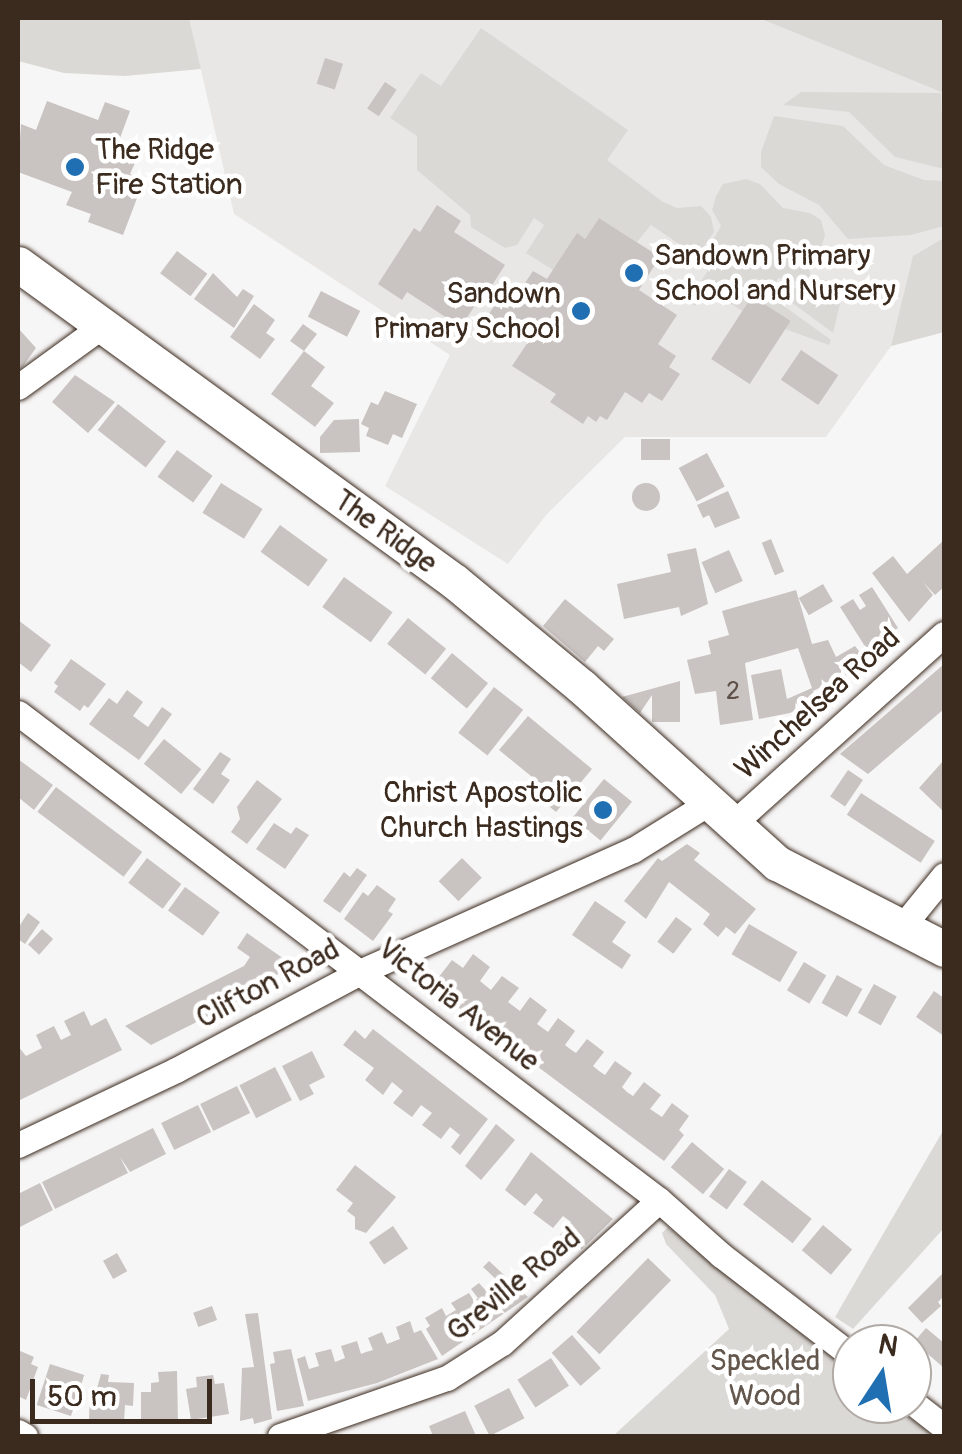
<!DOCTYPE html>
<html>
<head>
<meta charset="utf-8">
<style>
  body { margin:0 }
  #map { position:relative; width:962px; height:1454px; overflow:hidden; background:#f7f6f6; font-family:Pangolin,sans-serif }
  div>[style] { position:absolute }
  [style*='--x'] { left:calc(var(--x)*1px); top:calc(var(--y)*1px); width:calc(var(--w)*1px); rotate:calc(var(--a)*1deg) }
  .built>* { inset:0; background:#e9e7e6 }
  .green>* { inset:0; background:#dbd9d6 }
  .building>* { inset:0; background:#c9c3c1; transform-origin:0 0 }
  .round { border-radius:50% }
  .roads { filter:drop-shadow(0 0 2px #3b2a1e) drop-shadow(0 0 2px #3b2a1e) }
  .minor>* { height:25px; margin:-12.5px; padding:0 12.5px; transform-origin:12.5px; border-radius:12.5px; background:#fff }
  .secondary>* { height:35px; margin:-17.5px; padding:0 17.5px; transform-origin:17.5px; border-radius:17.5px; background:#fff }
  .dots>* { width:28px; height:28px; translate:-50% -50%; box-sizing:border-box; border:5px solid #fff; border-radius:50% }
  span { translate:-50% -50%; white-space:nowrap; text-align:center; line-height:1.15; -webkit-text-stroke:9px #fff; paint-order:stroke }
  .number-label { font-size:25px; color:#5e5047 }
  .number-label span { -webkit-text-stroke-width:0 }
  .poi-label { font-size:30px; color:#3b2a1e }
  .left { translate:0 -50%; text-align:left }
  .right { translate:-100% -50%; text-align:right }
  .street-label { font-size:30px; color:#3b2a1e }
  .park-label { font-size:30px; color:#63564c }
  .frame { position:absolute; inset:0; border:20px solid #3b2a1e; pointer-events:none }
  .north { position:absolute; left:832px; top:1324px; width:100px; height:100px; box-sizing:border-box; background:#fff; border:2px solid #b1aaa5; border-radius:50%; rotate:12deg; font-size:28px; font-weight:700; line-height:40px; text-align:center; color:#3b2a1e }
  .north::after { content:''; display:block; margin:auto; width:35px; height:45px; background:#1f6fb2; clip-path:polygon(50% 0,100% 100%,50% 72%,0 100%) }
  .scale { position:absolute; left:30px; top:1379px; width:182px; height:45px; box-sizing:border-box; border:5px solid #3b2a1e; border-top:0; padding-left:12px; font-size:30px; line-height:35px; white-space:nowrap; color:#3b2a1e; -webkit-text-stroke:8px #fff; paint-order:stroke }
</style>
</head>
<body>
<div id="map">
  <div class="built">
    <div style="clip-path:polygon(189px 18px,944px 18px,944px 332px,891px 346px,826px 437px,625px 437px,547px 514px,508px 564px,385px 486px,450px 355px,234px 214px)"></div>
  </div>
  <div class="green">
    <div style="clip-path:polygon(18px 18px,189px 18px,201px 69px,125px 76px,64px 73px,18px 61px)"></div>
    <div style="clip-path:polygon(759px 18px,944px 18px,944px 93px)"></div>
    <div style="clip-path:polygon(481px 28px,628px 130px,607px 160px,663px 202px,677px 208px,701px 206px,711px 217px,714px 232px,697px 256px,651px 225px,637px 242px,599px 218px,585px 239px,577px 234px,553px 270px,526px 253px,544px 225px,534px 218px,517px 245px,505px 248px,471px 227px,470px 215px,417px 170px,417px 136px,390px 118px,421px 73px,441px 86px)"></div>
    <div style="clip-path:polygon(801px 92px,941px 93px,944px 169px,895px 157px,849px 112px,783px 105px)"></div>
    <div style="clip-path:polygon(774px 116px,843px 126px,884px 165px,924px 180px,944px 181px,944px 226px,911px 235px,848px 239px,819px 205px,779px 184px,761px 167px,761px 152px)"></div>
    <div style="clip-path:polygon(746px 179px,760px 184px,783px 208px,810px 213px,821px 220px,825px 235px,820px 251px,827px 257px,809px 265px,810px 276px,842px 284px,842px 289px,778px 278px,770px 296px,831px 340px,829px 345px,785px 329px,752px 296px,742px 311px,708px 288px,695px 306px,689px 302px,708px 270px,700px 262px,721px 226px,712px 210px,716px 196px,723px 184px)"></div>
    <div style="clip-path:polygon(944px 238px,944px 332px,891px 346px,913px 256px)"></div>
    <div style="clip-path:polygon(781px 286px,842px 296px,833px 333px,779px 293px)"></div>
    <div style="clip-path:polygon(944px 1129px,944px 1228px,853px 1329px,835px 1317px)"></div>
    <div style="clip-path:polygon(668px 1227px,852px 1372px,852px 1404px,892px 1404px,934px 1436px,613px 1436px,729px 1329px,715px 1295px,666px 1244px,662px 1233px)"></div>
  </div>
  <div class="building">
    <div style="left:325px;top:58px;width:19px;height:27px;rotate:18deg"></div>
    <div style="left:385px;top:82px;width:14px;height:32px;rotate:34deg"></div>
    <div style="clip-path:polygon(47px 101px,98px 120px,105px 102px,130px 111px,117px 146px,129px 150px,127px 155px,135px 163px,130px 174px,144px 180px,123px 235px,88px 222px,91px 214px,66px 205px,72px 192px,18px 172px,21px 124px,36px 130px)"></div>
    <div style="clip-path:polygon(437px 205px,461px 221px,454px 232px,505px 265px,487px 293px,509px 307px,533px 271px,547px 279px,577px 233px,585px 239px,599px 218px,660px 257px,639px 290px,677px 315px,658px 344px,676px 356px,669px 367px,680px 374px,662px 401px,649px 393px,642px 403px,625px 392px,607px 420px,600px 416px,596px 422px,588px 416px,583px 424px,550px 402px,556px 394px,512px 366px,528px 342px,488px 315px,495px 305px,481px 296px,461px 327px,407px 292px,402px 300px,378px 284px,414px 228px,420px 232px)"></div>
    <div style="left:177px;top:251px;width:38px;height:28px;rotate:37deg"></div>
    <div style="clip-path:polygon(213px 273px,237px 297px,243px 289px,254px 296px,234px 328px,194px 299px)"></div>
    <div style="left:321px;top:291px;width:44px;height:29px;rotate:27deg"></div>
    <div style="left:752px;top:296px;width:46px;height:75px;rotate:33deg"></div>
    <div style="clip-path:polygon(254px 304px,275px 320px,266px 333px,275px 339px,260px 359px,230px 337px)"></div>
    <div style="clip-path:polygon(303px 324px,317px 334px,304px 351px,325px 367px,311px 386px,334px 403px,315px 427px,271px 394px,304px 351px,290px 341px)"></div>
    <div style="clip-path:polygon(18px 328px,36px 348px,18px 373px)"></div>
    <div style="left:801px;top:350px;width:45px;height:36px;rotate:34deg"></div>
    <div style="clip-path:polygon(75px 375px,115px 402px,88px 433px,52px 402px)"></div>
    <div style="clip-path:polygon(385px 391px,417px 404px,402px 438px,393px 434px,388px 445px,366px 436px,369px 428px,361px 424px,371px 402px,378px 405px)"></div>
    <div style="left:118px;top:404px;width:61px;height:33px;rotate:38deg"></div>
    <div style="clip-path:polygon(359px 419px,360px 452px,320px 453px,320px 437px,334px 420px)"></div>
    <div style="left:641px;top:439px;width:29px;height:21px"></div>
    <div style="left:177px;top:450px;width:44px;height:33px;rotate:36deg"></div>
    <div style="left:707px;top:453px;width:38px;height:32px;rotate:62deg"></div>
    <div style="left:221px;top:483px;width:49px;height:35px;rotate:32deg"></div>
    <div class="round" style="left:632px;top:483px;width:28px;height:28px"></div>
    <div style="clip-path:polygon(728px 491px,740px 518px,715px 528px,709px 515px,703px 518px,697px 505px)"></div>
    <div style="left:280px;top:525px;width:59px;height:33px;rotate:36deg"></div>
    <div style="left:771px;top:539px;width:35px;height:10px;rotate:68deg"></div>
    <div style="clip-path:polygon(944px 540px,944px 587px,935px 595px,923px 582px,933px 595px,909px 622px,872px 573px,893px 556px,907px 574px)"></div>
    <div style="clip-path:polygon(696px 548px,708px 604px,681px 616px,679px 607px,624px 619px,617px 584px,671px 572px,667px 554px)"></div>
    <div style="left:729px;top:550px;width:34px;height:30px;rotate:66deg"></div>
    <div style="left:344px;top:577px;width:60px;height:37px;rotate:36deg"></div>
    <div style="left:823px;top:584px;width:20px;height:28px;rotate:60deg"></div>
    <div style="clip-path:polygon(872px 587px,898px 628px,866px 648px,840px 607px,853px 599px,860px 610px,866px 606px,859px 595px)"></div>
    <div style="clip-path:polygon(796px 590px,812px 644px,828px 640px,836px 657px,855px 646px,869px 664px,813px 691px,798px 648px,745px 663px,753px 720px,720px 725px,716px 691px,695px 694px,687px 660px,711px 654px,708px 641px,729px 635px,722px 611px)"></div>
    <div style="clip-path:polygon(565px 599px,614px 639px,604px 651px,598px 646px,585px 662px,543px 626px)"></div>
    <div style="left:408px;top:618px;width:49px;height:33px;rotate:39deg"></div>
    <div style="clip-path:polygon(18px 620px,51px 645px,31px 672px,18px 662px)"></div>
    <div style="left:452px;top:653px;width:47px;height:33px;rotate:40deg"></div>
    <div style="clip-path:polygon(71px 659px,106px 684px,88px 708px,84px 705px,80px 711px,54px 692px,58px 686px,54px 683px)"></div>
    <div style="clip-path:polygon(944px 664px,944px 709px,868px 774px,840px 754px)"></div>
    <div style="clip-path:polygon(781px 669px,787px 699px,812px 688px,816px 700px,790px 713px,759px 719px,751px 675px)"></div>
    <div style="clip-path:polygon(680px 681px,680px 722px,652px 722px,652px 695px,640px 713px,622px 697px)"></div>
    <div style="left:494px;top:687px;width:37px;height:58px;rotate:38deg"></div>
    <div style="clip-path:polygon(127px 690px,143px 702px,133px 716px,148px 727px,162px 707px,172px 714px,139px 760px,89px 724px,109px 698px,117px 704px)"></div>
    <div style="clip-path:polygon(528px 716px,592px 769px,556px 812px,534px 794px,542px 785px,499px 750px)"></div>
    <div style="left:164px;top:739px;width:48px;height:32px;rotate:39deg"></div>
    <div style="clip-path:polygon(220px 752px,231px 759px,221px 774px,230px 780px,213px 804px,193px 789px)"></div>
    <div style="clip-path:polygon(18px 759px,53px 785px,34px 810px,18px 797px)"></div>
    <div style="clip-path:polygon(944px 760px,944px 812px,919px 788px)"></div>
    <div style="left:848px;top:770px;width:18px;height:32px;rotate:34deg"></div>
    <div style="left:604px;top:779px;width:36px;height:50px;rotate:39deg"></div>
    <div style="clip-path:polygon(257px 780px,282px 799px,247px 844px,231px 832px,240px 819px,237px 807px)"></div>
    <div style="left:56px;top:787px;width:108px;height:31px;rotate:37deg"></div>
    <div style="left:861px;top:793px;width:88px;height:26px;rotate:33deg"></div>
    <div style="clip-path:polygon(274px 823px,291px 834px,296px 827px,309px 835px,285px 869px,256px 849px)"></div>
    <div style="clip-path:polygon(687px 844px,700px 853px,694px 860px,756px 909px,735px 934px,726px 927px,718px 937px,712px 932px,703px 924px,710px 914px,669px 882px,646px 919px,624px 901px,658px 858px,662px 861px)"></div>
    <div style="left:147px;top:858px;width:43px;height:31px;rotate:37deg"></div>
    <div style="left:462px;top:858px;width:28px;height:33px;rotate:45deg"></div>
    <div style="clip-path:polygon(357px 868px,367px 875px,340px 913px,323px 901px,344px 872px,350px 877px)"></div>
    <div style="clip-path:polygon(377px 885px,396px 899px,388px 911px,393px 914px,373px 941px,344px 919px,363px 892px,368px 896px)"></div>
    <div style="left:185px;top:887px;width:43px;height:29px;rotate:36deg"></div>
    <div style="clip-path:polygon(595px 901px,626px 922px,612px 942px,631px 955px,622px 969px,572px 935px)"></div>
    <div style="clip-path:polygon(28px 913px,40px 922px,25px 944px,18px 939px,18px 928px)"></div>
    <div style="left:676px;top:917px;width:20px;height:31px;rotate:37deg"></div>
    <div style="left:749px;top:924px;width:56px;height:35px;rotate:30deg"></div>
    <div style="left:42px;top:929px;width:15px;height:21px;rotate:42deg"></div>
    <div style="clip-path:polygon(247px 933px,287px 961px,270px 985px,151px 1045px,125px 1026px,244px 966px,250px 957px,237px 948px)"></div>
    <div style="clip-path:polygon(473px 954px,490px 967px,480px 981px,491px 990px,502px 976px,519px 988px,508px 1002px,520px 1011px,530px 997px,547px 1010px,537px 1024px,548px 1032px,558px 1018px,575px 1031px,565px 1045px,570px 1049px,576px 1053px,587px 1039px,604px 1052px,593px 1066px,599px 1071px,605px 1075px,615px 1061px,632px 1073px,622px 1087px,627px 1092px,633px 1096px,644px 1082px,661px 1095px,650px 1109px,662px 1117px,672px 1103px,689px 1116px,679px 1130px,684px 1135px,664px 1161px,431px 987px,452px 960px,463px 968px)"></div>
    <div style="left:804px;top:962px;width:26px;height:33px;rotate:31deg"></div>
    <div style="left:837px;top:975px;width:29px;height:32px;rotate:29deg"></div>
    <div style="left:874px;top:984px;width:26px;height:33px;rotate:29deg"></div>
    <div style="clip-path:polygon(934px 991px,944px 998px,944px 1036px,916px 1017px)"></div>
    <div style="clip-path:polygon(84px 1011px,91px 1026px,106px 1018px,122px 1050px,18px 1101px,18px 1046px,26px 1056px,42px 1048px,36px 1035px,54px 1026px,61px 1040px,71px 1035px,64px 1021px)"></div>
    <div style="clip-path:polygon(373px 1029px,488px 1119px,460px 1155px,451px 1147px,460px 1135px,450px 1127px,441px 1139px,422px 1125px,432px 1113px,421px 1105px,412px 1117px,393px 1103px,403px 1091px,392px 1082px,383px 1095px,365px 1080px,374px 1068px,343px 1045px,355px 1030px,365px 1039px)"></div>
    <div style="clip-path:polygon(312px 1051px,325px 1077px,309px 1085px,314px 1094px,300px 1101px,282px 1066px)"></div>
    <div style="left:275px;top:1067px;width:37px;height:40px;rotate:63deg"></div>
    <div style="left:237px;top:1086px;width:30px;height:41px;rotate:64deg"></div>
    <div style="left:198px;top:1105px;width:30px;height:41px;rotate:64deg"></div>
    <div style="clip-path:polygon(496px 1124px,515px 1140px,481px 1180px,465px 1166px)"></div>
    <div style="clip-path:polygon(153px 1128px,166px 1154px,130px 1172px,120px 1157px,128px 1173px,55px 1209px,42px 1182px)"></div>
    <div style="left:692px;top:1142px;width:42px;height:33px;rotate:40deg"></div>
    <div style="clip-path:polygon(531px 1152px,613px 1219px,580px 1251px,560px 1235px,571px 1222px,563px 1216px,553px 1228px,533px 1213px,543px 1200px,536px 1193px,525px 1206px,505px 1190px)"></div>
    <div style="clip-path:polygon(355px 1165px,396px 1197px,366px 1233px,355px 1229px,355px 1217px,347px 1211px,353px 1203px,336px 1190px)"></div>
    <div style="left:729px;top:1169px;width:22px;height:34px;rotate:36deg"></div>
    <div style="left:762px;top:1180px;width:63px;height:31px;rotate:38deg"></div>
    <div style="clip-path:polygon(40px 1183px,53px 1210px,18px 1228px,18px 1194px)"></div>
    <div style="left:823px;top:1225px;width:38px;height:33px;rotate:40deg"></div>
    <div style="left:393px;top:1226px;width:27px;height:29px;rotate:56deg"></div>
    <div style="left:117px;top:1253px;width:21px;height:16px;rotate:61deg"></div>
    <div style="left:648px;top:1258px;width:32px;height:103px;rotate:44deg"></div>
    <div style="clip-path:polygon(489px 1261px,528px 1297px,442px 1356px,426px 1329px,430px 1326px,425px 1318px,442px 1308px,446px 1316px,456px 1310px,451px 1303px,469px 1293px,474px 1301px,478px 1298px,471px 1289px,479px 1283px,487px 1292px,498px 1281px,483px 1267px)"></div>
    <div style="clip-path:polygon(944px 1272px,944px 1296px,938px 1302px,941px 1306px,922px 1323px,908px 1308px)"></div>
    <div style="left:212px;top:1306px;width:15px;height:20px;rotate:70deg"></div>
    <div style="clip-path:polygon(258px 1313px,272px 1419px,254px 1424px,253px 1418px,240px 1421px,242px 1368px,254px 1367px,245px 1314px)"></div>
    <div style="clip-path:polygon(410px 1321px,414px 1333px,421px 1330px,438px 1359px,377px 1383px,308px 1401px,297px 1359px,305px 1356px,309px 1369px,319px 1366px,315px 1353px,331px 1349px,335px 1362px,345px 1358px,341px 1346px,357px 1341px,361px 1354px,366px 1352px,373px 1350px,368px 1338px,382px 1332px,387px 1344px,400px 1339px,396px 1327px)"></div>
    <div style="clip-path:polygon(926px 1328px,944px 1343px,944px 1368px,914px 1342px)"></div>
    <div style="left:572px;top:1335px;width:44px;height:27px;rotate:49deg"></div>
    <div style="clip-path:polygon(291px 1349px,304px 1406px,277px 1411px,270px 1364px,275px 1363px,273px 1352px)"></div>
    <div style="clip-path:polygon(18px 1350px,34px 1357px,31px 1364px,38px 1367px,26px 1400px,18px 1396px)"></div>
    <div style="left:551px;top:1358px;width:33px;height:40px;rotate:57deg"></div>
    <div style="left:50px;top:1364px;width:36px;height:43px;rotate:18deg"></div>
    <div style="clip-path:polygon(177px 1371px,178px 1423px,141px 1423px,141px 1392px,151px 1392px,151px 1383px,159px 1382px,158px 1372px)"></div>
    <div style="clip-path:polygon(101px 1374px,109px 1375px,108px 1382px,134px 1383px,133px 1406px,125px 1405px,124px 1422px,89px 1420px,90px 1392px,96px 1392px)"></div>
    <div style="clip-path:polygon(213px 1375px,215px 1384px,224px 1383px,229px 1414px,191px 1420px,186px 1389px,197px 1387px,196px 1377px)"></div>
    <div style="left:509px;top:1388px;width:34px;height:39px;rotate:63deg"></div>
    <div style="clip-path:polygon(465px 1411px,476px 1436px,433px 1436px,429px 1426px)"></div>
  </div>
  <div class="roads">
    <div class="minor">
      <div style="--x:18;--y:387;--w:104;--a:-36"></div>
      <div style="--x:18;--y:713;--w:805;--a:37.23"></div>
      <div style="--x:659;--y:1200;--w:83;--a:41.6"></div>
      <div style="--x:721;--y:1255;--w:165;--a:37.6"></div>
      <div style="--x:735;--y:822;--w:281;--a:-42"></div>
      <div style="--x:901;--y:928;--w:68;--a:-50.9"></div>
      <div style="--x:18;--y:1145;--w:175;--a:-25.4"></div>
      <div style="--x:176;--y:1070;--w:211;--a:-28"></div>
      <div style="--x:362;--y:971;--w:297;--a:-24.1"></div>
      <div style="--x:633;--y:850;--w:91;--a:-31.9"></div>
      <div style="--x:912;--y:1402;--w:41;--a:38"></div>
      <div style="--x:18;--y:1432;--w:8;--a:30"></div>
      <div style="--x:280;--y:1436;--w:177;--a:-19.2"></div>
      <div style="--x:447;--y:1378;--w:65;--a:-32.5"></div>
      <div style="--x:502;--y:1343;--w:212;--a:-42.3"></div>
    </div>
    <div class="secondary">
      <div style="--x:18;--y:264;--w:540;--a:36.04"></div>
      <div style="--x:455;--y:582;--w:165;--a:39.6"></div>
      <div style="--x:582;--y:687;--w:263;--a:42.1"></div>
      <div style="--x:777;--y:863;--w:188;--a:27.2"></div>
    </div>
  </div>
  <div class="dots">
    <div style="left:75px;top:167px;background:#1f6fb2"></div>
    <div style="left:634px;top:273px;background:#1f6fb2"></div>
    <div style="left:581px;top:311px;background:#1f6fb2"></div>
    <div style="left:603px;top:810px;background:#1f6fb2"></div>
  </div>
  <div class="number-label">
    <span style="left:733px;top:692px">2</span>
  </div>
  <div class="poi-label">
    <span class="left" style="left:95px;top:167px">The Ridge<br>Fire Station</span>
    <span class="left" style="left:654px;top:273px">Sandown Primary<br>School and Nursery</span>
    <span class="right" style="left:561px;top:311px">Sandown<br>Primary School</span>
    <span class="right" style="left:583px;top:810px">Christ Apostolic<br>Church Hastings</span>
  </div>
  <div class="street-label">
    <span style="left:385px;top:532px;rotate:36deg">The Ridge</span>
    <span style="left:818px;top:704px;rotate:-42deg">Winchelsea Road</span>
    <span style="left:268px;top:984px;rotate:-28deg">Clifton Road</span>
    <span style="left:458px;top:1005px;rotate:38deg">Victoria Avenue</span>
    <span style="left:514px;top:1285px;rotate:-39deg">Greville Road</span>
  </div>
  <div class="park-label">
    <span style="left:765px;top:1378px">Speckled<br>Wood</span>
  </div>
  <div class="frame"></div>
  <div class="north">N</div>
  <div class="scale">50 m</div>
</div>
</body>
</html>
